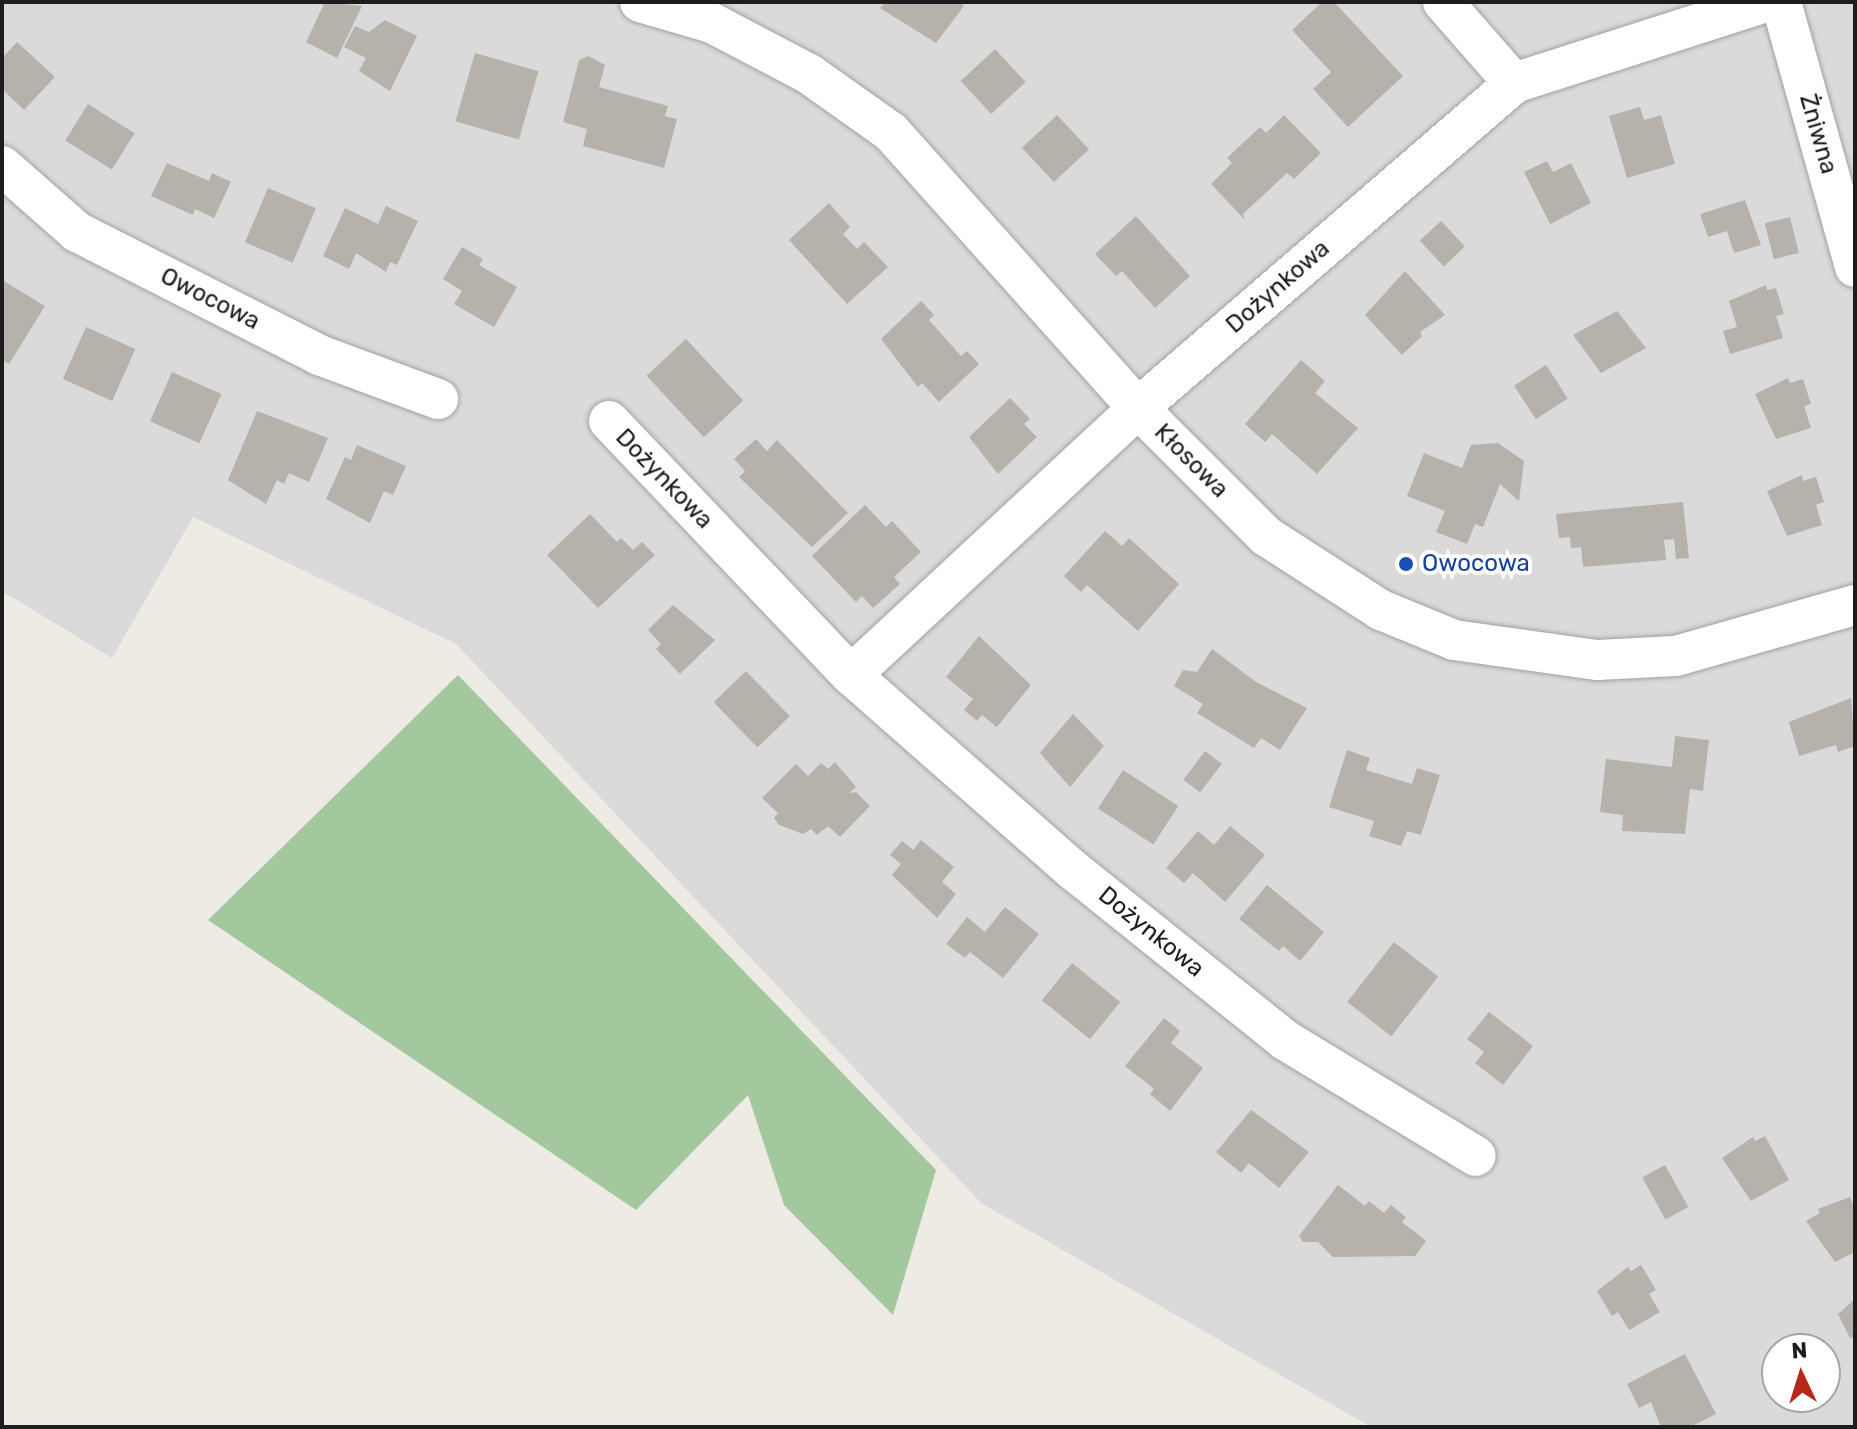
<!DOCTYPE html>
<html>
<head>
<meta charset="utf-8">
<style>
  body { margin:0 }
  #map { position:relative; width:1857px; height:1429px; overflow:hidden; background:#edebe4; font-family:Rubik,sans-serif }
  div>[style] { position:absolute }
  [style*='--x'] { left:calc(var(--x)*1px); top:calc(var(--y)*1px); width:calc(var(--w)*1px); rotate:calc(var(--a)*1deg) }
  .residential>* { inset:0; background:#dbdada }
  .forest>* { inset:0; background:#a4c89d }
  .building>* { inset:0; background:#b6b1aa; transform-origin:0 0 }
  .roads { filter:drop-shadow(0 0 2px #a1a1a1) drop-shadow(0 0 2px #a1a1a1) }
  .minor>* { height:40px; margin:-20px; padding:0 20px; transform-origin:20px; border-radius:20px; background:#fff }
  .dots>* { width:22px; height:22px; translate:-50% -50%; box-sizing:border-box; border:4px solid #fff; border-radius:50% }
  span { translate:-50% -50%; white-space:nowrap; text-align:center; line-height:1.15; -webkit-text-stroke:8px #fff; paint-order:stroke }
  .street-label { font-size:24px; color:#1d1d1d }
  .transit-label { font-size:24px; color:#164399 }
  .left { translate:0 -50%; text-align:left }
  .frame { position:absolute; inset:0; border:4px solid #1d1d1d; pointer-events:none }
  .north { position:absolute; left:1761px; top:1333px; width:80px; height:80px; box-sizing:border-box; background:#fff; border:2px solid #a5a5a5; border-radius:50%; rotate:356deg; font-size:22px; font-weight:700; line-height:32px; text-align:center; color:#1d1d1d }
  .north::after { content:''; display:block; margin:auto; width:28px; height:36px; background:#b42a16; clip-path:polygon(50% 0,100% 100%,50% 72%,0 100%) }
</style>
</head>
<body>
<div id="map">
  <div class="residential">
    <div style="clip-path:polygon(evenodd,2px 2px,1855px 2px,1855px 1427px,1371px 1427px,981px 1203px,456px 644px,193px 517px,112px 658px,2px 591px,2px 2px,1777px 1349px,1825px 1349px,1825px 1397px,1777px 1397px,1777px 1349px)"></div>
  </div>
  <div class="forest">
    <div style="clip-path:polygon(458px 675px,936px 1170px,893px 1315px,784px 1205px,748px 1095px,636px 1210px,208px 920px)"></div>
  </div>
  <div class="building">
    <div style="clip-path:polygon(325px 2px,362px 6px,337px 58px,306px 42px)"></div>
    <div style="clip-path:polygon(885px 2px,959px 2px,964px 6px,936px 43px,880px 8px)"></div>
    <div style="clip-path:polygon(1322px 2px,1334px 2px,1403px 76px,1348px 127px,1313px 89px,1331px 72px,1292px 30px)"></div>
    <div style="clip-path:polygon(385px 20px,417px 36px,390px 91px,359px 71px,366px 58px,344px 47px,355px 26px,369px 32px)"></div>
    <div style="clip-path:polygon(17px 42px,55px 77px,24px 110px,2px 89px,2px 58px)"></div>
    <div style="left:995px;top:49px;width:45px;height:47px;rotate:47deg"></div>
    <div style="left:475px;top:53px;width:66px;height:71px;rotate:16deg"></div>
    <div style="clip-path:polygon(588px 56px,605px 65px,599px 87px,668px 106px,665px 116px,677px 119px,664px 168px,583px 146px,587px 129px,563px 122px,579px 60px)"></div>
    <div style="left:88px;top:104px;width:55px;height:43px;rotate:32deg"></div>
    <div style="clip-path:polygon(1640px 107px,1644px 120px,1661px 115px,1675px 164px,1627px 178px,1609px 116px)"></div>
    <div style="left:1057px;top:115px;width:47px;height:48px;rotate:47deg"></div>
    <div style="clip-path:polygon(1284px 115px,1321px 153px,1294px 179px,1287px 173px,1243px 214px,1245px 220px,1211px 184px,1232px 163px,1227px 158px,1260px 127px,1266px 133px)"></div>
    <div style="clip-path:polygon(1547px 161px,1553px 172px,1571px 163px,1591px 203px,1550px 224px,1524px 172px)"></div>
    <div style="clip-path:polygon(167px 163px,209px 181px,212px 173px,231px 182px,214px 218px,195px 209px,193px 215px,151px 196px)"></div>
    <div style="left:268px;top:188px;width:52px;height:59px;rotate:23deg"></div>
    <div style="clip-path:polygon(1745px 200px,1761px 245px,1734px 253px,1727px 231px,1708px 237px,1700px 214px)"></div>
    <div style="clip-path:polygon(829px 203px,850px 227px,843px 234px,857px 249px,864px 242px,888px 267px,847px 304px,789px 240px)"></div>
    <div style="clip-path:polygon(386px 206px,418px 221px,397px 265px,390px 262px,386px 272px,356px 253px,349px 269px,323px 256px,345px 208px,378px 224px)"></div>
    <div style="clip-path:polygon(1136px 216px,1190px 276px,1155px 308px,1122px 271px,1116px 276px,1095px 254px)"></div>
    <div style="left:1790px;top:217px;width:37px;height:26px;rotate:76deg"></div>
    <div style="left:1441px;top:221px;width:35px;height:29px;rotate:47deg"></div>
    <div style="clip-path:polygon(462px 247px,483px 259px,479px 265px,517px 287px,494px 327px,454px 304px,462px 291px,443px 279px)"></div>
    <div style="clip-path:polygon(1405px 271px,1445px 315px,1420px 332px,1422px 336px,1402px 355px,1365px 315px)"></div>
    <div style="clip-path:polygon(2px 280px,45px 306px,9px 364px,2px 360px)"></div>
    <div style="clip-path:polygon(1766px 285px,1767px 290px,1776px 288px,1784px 314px,1776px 316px,1783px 338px,1730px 354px,1723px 331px,1737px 327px,1729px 301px)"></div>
    <div style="clip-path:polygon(921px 301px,934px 315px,929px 320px,961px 356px,967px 351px,979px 364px,939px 402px,922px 383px,918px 387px,881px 339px)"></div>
    <div style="clip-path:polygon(1617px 311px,1646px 348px,1601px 373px,1573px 335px)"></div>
    <div style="left:86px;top:327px;width:54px;height:57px;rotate:24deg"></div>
    <div style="left:686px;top:339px;width:84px;height:54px;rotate:47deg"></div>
    <div style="clip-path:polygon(1301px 360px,1325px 381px,1315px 393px,1358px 428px,1317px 474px,1272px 434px,1265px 442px,1245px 424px)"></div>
    <div style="left:1546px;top:365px;width:40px;height:38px;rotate:57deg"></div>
    <div style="left:172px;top:372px;width:54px;height:54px;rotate:24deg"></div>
    <div style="clip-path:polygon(1788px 378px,1790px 383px,1803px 379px,1811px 404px,1804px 406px,1811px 428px,1776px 439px,1755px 394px)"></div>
    <div style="clip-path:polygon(1010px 398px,1030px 419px,1024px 424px,1037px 437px,998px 474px,969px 437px)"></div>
    <div style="clip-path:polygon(257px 411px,328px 438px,309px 482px,289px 473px,284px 484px,277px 480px,266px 504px,228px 480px)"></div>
    <div style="clip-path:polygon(756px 439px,767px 451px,777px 440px,848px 513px,812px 547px,739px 477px,745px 471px,734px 459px)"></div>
    <div style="clip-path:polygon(1498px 443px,1524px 461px,1519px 501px,1500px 484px,1483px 527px,1475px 524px,1467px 544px,1436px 532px,1445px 511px,1407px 496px,1424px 453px,1462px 468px,1471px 445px)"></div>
    <div style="clip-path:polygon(357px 445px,406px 466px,393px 495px,384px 491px,370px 523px,326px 499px,345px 457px,351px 460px)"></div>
    <div style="clip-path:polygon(1802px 475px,1803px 481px,1816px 477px,1824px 502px,1816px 505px,1822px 525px,1787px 536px,1767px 491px)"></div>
    <div style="clip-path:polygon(1683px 502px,1689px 558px,1676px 559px,1674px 539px,1664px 540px,1666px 560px,1583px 567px,1581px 547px,1571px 548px,1570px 537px,1559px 538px,1556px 514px)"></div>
    <div style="clip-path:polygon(865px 505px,886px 527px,892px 521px,921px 552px,894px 577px,900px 584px,873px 608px,862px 596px,856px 602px,812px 556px)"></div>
    <div style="clip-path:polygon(590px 514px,617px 542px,621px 538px,633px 550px,642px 542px,655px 555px,598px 608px,547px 555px)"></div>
    <div style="clip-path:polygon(1105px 531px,1122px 546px,1129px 538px,1179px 584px,1138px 631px,1087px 585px,1081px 592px,1064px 576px)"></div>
    <div style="clip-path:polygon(673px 605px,715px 640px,680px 674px,656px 649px,661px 644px,648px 630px)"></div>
    <div style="clip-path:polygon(979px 636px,1031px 685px,997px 727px,982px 715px,977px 721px,964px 710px,973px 699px,946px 677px)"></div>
    <div style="clip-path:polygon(1212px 649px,1256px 682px,1307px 708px,1280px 750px,1261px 738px,1254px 748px,1236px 737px,1197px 713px,1203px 704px,1174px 686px,1183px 670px,1197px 672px)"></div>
    <div style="left:746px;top:671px;width:63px;height:45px;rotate:46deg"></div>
    <div style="clip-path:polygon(1851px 698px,1855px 746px,1838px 752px,1836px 745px,1799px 756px,1789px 722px)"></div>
    <div style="clip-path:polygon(1073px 714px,1104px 746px,1070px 787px,1040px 753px)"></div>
    <div style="clip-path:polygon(1675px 736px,1709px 740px,1703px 791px,1690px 789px,1685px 834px,1622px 831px,1623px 815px,1600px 812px,1606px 759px,1672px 767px)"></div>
    <div style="clip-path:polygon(1347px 750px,1370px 758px,1366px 770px,1412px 784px,1417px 768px,1440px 775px,1421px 835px,1407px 831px,1401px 846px,1369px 836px,1374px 821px,1329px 807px)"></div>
    <div style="left:1205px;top:751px;width:21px;height:36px;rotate:37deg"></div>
    <div style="clip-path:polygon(835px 762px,856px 787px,849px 793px,856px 792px,870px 806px,840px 837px,828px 826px,817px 835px,811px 829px,803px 834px,779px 825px,774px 818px,778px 813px,762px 798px,796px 764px,808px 776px,821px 763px,828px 769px)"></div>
    <div style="left:1123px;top:770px;width:66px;height:46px;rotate:33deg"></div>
    <div style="clip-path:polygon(1230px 826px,1265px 855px,1225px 902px,1193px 873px,1184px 883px,1166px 868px,1198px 831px,1214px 845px)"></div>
    <div style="clip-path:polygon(921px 840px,954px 867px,942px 882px,956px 894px,937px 918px,892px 875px,901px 864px,890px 855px,902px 841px,913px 850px)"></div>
    <div style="clip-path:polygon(1267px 885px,1324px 932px,1300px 961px,1283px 946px,1279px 951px,1239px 919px)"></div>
    <div style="clip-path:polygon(1005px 907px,1039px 934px,1003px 978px,970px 952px,965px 958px,946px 944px,967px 917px,985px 932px)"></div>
    <div style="left:1394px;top:942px;width:56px;height:76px;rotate:38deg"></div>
    <div style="left:1072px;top:963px;width:62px;height:48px;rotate:39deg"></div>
    <div style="clip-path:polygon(1489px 1012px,1533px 1046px,1503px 1085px,1475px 1063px,1484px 1052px,1467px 1039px)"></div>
    <div style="clip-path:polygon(1164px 1018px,1180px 1031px,1171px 1043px,1203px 1068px,1170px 1111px,1150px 1094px,1154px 1089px,1125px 1066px)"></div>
    <div style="clip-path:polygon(1251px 1110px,1309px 1152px,1279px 1188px,1249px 1163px,1241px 1173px,1216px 1152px)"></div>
    <div style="clip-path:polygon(1765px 1136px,1789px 1180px,1751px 1201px,1722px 1158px,1753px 1137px,1755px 1141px)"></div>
    <div style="left:1665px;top:1165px;width:48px;height:26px;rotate:61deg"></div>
    <div style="clip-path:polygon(1338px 1185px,1365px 1206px,1369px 1201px,1384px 1213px,1391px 1205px,1406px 1217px,1402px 1222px,1426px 1241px,1415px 1256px,1333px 1257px,1318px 1242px,1303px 1242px,1299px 1236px)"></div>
    <div style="clip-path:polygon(1850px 1197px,1855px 1208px,1855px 1252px,1835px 1262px,1806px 1221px,1820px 1213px,1818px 1209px)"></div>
    <div style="clip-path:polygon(1641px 1265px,1656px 1290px,1649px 1294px,1660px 1312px,1629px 1330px,1618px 1312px,1612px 1316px,1597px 1291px,1628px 1267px,1631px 1271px)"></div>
    <div style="clip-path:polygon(1855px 1299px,1855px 1336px,1850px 1338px,1838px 1314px)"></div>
    <div style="clip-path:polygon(1685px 1354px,1716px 1414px,1690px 1427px,1661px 1427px,1651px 1402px,1639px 1408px,1627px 1384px)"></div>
  </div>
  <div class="roads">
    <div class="minor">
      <div style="--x:640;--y:2;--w:75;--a:16.3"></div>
      <div style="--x:712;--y:23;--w:110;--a:27.7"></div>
      <div style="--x:809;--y:74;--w:100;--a:35.3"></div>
      <div style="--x:891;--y:132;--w:370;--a:48.2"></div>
      <div style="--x:1138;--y:408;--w:181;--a:45"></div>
      <div style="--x:1266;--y:536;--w:137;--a:32.8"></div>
      <div style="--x:1381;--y:610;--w:79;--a:22.3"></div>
      <div style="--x:1454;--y:640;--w:144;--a:8"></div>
      <div style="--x:1597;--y:660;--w:79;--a:-2.9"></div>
      <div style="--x:1676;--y:656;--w:186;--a:-15.9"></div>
      <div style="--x:1443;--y:2;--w:108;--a:48.8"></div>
      <div style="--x:1781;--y:2;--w:275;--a:74.4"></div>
      <div style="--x:2;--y:166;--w:100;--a:41.3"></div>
      <div style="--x:77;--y:232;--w:271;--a:26.9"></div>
      <div style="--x:319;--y:355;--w:127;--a:20.3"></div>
      <div style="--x:609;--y:421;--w:351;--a:46.4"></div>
      <div style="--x:851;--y:675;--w:392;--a:-42.9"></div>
      <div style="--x:1138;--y:408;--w:497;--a:-40.8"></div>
      <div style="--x:1514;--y:83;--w:266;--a:-17.8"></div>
      <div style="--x:851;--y:675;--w:295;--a:41.3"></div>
      <div style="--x:1073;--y:870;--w:272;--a:38.7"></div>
      <div style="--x:1285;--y:1040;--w:223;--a:31.3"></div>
    </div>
  </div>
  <div class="dots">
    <div style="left:1406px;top:564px;background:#1a4fb4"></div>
  </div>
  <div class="street-label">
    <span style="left:1818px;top:134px;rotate:74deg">Żniwna</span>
    <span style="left:1278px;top:287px;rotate:-41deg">Dożynkowa</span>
    <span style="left:210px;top:299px;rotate:27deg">Owocowa</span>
    <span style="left:1191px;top:461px;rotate:45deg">Kłosowa</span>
    <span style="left:664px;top:479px;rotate:46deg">Dożynkowa</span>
    <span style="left:1151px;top:932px;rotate:39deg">Dożynkowa</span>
  </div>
  <div class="transit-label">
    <span class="left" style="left:1422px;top:564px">Owocowa</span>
  </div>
  <div class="frame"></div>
  <div class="north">N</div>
</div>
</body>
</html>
